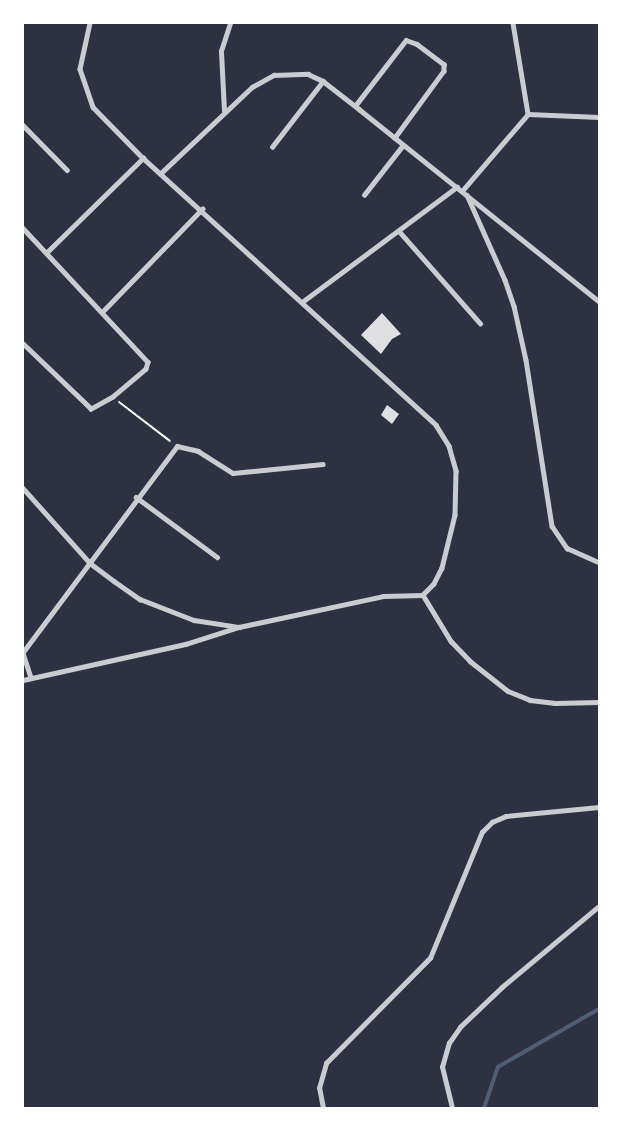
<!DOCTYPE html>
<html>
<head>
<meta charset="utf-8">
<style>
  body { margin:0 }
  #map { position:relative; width:622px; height:1131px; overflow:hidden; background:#2d3142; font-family:"Noto Serif",serif }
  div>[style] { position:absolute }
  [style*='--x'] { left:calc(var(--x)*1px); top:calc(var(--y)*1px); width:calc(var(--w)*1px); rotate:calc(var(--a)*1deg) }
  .stream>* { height:3.5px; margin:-1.75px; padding:0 1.75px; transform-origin:1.75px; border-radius:1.75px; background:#4f5d75 }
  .building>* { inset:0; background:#e0e0e3 }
  .path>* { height:2px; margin:-1px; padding:0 1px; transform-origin:1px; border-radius:1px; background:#fff }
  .minor>* { height:4.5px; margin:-2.25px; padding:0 2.25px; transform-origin:2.25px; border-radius:2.25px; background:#caccd0 }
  span { translate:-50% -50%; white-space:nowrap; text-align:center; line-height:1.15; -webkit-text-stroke:7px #fff; paint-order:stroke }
  .frame { position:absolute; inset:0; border:24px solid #fff; pointer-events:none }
</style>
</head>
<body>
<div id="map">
  <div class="stream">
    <div style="--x:484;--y:1108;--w:43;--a:-71.1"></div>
    <div style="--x:498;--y:1067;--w:116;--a:-29.9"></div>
  </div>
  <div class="building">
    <div style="clip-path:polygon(382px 313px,401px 334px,392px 339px,381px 354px,361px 335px)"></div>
    <div style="clip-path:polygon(387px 405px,399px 414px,392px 424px,381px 415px)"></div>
  </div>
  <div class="path">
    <div style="--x:119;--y:402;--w:64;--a:37.4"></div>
  </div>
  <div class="minor">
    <div style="--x:90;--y:23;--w:47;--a:102.3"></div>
    <div style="--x:80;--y:69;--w:40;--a:71.1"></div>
    <div style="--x:93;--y:107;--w:71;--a:45.6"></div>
    <div style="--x:143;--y:158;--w:396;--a:42.3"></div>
    <div style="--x:436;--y:425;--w:25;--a:58"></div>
    <div style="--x:449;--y:446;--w:26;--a:74"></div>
    <div style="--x:456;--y:471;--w:44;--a:91.3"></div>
    <div style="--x:455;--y:515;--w:55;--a:103.8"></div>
    <div style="--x:442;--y:568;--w:18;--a:117"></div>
    <div style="--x:434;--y:584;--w:16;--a:135"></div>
    <div style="--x:513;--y:23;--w:92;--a:80.6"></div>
    <div style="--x:355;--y:106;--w:83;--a:-52.3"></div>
    <div style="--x:406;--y:40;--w:12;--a:20"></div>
    <div style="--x:417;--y:44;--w:34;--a:37"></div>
    <div style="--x:444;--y:64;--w:7;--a:90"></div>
    <div style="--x:444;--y:71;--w:83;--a:126.2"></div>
    <div style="--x:224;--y:111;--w:60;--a:-92.9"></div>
    <div style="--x:221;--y:51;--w:29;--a:-72"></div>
    <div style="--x:528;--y:114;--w:71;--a:2.4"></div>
    <div style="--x:23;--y:125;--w:63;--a:45.6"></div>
    <div style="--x:272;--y:147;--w:83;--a:-52.3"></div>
    <div style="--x:161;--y:173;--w:125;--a:-43.4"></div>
    <div style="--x:252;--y:87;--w:25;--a:-29"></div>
    <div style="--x:274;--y:75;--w:34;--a:-2"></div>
    <div style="--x:308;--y:74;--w:17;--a:25"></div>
    <div style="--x:323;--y:81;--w:46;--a:37.9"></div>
    <div style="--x:359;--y:109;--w:307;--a:38.7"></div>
    <div style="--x:462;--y:191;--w:101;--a:-49.4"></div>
    <div style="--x:364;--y:195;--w:63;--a:-52"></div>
    <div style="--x:467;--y:195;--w:93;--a:65.9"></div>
    <div style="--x:505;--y:280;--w:28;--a:71"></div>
    <div style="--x:514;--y:306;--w:55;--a:77.5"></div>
    <div style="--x:526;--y:360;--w:168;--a:81.1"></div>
    <div style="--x:552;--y:526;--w:27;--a:56"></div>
    <div style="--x:567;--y:548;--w:35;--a:24"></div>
    <div style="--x:23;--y:228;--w:183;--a:47"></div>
    <div style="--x:148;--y:362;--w:7;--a:106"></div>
    <div style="--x:146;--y:369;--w:43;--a:139.7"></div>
    <div style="--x:113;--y:397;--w:25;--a:151"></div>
    <div style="--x:91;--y:409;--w:94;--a:-136.3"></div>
    <div style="--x:399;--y:231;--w:123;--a:48.6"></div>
    <div style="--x:46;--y:253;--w:136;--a:-44.4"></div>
    <div style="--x:302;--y:302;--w:193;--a:-36.6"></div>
    <div style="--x:102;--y:312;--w:144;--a:-45.8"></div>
    <div style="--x:23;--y:488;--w:101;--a:48.2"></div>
    <div style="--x:90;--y:563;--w:30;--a:37"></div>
    <div style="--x:114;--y:581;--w:32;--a:35"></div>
    <div style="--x:140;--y:599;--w:58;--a:21.3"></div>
    <div style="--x:194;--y:620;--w:46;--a:8.8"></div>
    <div style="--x:239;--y:627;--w:147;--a:-12.1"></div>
    <div style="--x:383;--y:596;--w:40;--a:-1.4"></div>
    <div style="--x:136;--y:497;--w:101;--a:36.5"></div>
    <div style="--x:423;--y:595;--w:54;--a:58.7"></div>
    <div style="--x:451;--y:641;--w:28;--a:46"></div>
    <div style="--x:470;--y:661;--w:48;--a:38.3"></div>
    <div style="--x:508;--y:691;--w:24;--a:22"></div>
    <div style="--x:530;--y:700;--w:25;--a:7"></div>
    <div style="--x:555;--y:703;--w:44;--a:-1.3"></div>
    <div style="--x:23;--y:652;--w:257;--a:-53.2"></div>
    <div style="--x:177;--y:446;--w:22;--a:13"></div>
    <div style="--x:198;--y:451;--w:41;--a:32.2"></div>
    <div style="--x:233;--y:473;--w:90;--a:-5.7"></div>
    <div style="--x:23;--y:653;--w:25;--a:72"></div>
    <div style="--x:23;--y:680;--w:167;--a:-12.5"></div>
    <div style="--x:186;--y:644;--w:56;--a:-17.8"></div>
    <div style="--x:323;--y:1108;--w:20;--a:-101"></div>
    <div style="--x:319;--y:1088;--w:26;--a:-74"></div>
    <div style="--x:326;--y:1063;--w:148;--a:-45.3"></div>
    <div style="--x:430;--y:958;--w:136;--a:-67.6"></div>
    <div style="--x:482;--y:832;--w:14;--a:-45"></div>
    <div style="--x:492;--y:822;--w:15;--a:-23"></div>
    <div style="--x:506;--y:816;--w:93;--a:-5.5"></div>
    <div style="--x:452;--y:1108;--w:42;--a:-103.7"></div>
    <div style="--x:442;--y:1067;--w:25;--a:-74"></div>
    <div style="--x:449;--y:1043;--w:19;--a:-55"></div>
    <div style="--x:460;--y:1027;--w:58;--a:-43.6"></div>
    <div style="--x:502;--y:987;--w:126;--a:-39.9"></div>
  </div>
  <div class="frame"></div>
</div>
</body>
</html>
